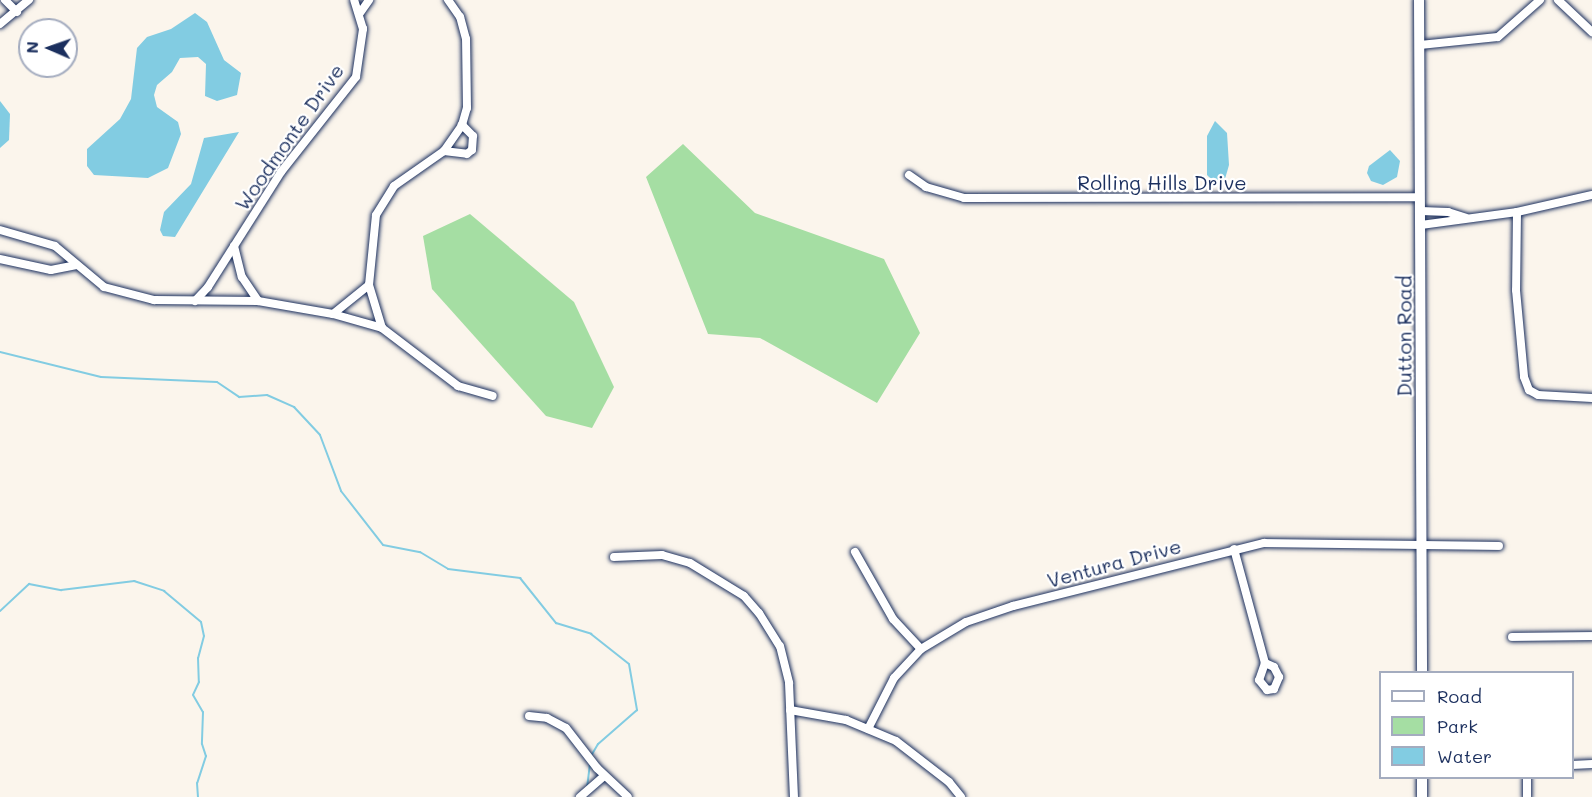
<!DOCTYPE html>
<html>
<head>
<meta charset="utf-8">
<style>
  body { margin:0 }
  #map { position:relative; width:1592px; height:797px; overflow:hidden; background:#fbf5ec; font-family:Mali,sans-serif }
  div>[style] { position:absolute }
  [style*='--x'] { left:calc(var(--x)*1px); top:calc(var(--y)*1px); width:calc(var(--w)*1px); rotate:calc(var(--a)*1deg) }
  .green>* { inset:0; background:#a5dea3 }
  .water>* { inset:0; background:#82cce2 }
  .stream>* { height:2px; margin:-1px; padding:0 1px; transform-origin:1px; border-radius:1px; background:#82cce2 }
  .roads { filter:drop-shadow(0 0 2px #1b2f5e) drop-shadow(0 0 2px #1b2f5e) }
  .street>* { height:8px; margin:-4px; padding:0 4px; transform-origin:4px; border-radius:4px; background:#fff }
  .secondary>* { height:10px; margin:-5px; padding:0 5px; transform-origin:5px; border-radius:5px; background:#fff }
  span { translate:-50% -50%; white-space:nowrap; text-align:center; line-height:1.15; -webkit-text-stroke:4.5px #fff; paint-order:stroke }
  .street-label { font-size:20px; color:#1b2f5e }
  .legend { position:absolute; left:1379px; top:671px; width:195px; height:108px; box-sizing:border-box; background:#fff; border:2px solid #a4acbf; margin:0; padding:8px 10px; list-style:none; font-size:18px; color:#1b2f5e }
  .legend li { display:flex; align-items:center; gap:12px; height:30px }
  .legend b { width:30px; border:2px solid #a4acbf }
  .north { position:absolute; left:18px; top:18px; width:60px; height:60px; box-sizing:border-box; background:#fff; border:2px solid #a4acbf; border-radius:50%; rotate:272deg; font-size:16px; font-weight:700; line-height:24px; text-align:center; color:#1b2f5e }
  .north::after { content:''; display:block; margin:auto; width:21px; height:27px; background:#1b2f5e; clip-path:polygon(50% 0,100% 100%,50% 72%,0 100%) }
</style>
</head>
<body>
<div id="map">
  <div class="green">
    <div style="clip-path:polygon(683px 144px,755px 213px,884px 259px,920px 333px,877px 403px,760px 338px,708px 334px,646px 177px)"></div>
    <div style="clip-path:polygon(470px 214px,574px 302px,614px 387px,592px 428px,546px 416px,432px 289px,423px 236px)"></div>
  </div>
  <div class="water">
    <div style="clip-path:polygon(195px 13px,207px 22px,224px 60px,241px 73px,237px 95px,217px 101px,205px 96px,206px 64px,198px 57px,180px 58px,172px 72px,157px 85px,154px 95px,157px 107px,178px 122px,181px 134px,168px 168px,148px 178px,94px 175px,87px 166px,87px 149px,120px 119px,131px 99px,137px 48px,147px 37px,171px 29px)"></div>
    <div style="clip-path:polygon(0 101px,10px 114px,9px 140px,0 148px)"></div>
    <div style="clip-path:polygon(1215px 121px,1227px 133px,1229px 165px,1225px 179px,1215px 183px,1207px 175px,1207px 136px)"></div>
    <div style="clip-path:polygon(239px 132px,175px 237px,163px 236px,160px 230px,164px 212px,191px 184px,204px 138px)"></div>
    <div style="clip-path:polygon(1390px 150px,1400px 161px,1397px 177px,1383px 185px,1371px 181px,1367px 173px,1369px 166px)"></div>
  </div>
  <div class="stream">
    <div style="--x:0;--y:352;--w:104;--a:13.9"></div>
    <div style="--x:101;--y:377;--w:116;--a:2.5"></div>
    <div style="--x:217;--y:382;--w:27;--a:34"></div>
    <div style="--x:239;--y:397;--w:28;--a:-4"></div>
    <div style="--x:267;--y:395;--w:30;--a:24"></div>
    <div style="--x:294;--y:407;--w:38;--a:47"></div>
    <div style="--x:320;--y:435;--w:60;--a:69.4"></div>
    <div style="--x:341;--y:491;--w:68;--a:52.1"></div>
    <div style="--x:383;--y:545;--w:38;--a:11"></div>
    <div style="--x:420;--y:552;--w:33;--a:31"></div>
    <div style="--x:448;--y:569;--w:73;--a:7.1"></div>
    <div style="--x:520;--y:578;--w:58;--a:51.3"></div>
    <div style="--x:556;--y:623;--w:37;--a:17"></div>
    <div style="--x:591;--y:634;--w:48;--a:38.3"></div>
    <div style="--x:629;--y:664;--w:47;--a:80.1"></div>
    <div style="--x:637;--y:710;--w:52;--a:138.9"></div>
    <div style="--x:598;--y:744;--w:14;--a:120"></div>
    <div style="--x:0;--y:611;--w:40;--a:-43"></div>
    <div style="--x:29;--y:584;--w:33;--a:11"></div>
    <div style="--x:61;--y:590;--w:74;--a:-7"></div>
    <div style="--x:134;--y:581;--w:32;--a:18"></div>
    <div style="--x:164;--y:591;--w:48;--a:40"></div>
    <div style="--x:201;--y:622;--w:14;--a:78"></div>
    <div style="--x:204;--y:636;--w:23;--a:105"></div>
    <div style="--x:198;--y:658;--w:24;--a:88"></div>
    <div style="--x:199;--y:682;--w:14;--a:115"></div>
    <div style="--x:193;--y:695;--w:20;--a:60"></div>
    <div style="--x:203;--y:712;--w:32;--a:92"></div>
    <div style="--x:202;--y:744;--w:13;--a:72"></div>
    <div style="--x:206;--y:756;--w:28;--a:108"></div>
    <div style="--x:197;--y:783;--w:14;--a:86"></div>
    <div style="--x:587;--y:788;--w:26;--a:-83"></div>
  </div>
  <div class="roads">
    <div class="street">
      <div style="--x:5;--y:0;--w:17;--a:45"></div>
      <div style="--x:1558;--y:0;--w:47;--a:43.3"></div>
      <div style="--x:360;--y:13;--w:16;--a:-55"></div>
      <div style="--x:0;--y:24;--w:38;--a:-40"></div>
      <div style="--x:1420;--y:45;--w:78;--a:-5.9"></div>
      <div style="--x:1498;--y:37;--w:56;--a:-41.4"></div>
      <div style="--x:444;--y:151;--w:23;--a:7"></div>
      <div style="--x:467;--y:154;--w:6;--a:-39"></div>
      <div style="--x:472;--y:150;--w:14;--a:-86"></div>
      <div style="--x:473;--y:136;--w:16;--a:-135"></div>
      <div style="--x:909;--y:175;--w:21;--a:35"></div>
      <div style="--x:926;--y:187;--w:40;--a:16"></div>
      <div style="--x:964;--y:198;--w:456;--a:-0.1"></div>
      <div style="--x:1421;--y:211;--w:27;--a:2"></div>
      <div style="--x:1448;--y:212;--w:19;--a:18"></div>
      <div style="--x:1517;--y:212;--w:78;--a:90.7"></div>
      <div style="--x:1516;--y:290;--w:87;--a:84.7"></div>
      <div style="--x:1524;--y:377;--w:14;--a:69"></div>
      <div style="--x:1529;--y:390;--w:10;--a:29"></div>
      <div style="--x:1538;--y:395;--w:54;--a:3.2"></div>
      <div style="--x:1421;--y:225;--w:97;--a:-7.7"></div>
      <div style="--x:1517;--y:212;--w:77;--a:-12.8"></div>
      <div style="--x:0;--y:230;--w:57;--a:16.2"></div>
      <div style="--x:55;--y:246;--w:64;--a:39.9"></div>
      <div style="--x:104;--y:287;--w:52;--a:14.6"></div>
      <div style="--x:154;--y:300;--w:104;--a:0.6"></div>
      <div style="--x:258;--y:301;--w:76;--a:9.8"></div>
      <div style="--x:333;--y:314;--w:51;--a:15.9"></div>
      <div style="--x:382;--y:328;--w:96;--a:37.3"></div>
      <div style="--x:458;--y:386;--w:36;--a:16"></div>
      <div style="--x:234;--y:246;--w:32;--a:76"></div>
      <div style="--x:242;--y:277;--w:29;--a:56"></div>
      <div style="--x:0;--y:259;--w:52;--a:12.2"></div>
      <div style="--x:51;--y:270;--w:26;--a:-11"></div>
      <div style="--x:195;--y:301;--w:19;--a:-47"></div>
      <div style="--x:208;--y:287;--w:136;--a:-57.6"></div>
      <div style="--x:281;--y:172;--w:121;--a:-51.7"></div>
      <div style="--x:356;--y:77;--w:49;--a:-81.7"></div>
      <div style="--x:363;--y:29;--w:30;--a:-107"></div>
      <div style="--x:333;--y:314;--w:46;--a:-38.9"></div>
      <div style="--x:382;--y:328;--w:45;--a:-106.8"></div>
      <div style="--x:369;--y:285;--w:70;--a:-84.3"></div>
      <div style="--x:376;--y:215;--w:34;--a:-58"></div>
      <div style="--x:394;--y:186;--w:61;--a:-35"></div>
      <div style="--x:444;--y:151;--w:32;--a:-55"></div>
      <div style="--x:462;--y:125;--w:18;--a:-74"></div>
      <div style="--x:467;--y:108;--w:69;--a:-90.8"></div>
      <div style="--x:466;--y:39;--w:23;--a:-105"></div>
      <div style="--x:460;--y:17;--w:21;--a:-125"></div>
      <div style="--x:1234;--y:549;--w:118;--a:74.8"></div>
      <div style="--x:1265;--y:663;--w:18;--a:109"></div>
      <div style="--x:1259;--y:680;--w:13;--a:51"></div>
      <div style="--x:1267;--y:690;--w:7;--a:-8"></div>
      <div style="--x:1274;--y:689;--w:13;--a:-67"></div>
      <div style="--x:1279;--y:677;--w:11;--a:-117"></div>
      <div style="--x:1274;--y:667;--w:10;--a:-156"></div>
      <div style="--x:855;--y:552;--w:77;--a:60.4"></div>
      <div style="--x:893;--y:619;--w:41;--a:47"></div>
      <div style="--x:614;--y:557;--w:48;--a:-2.4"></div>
      <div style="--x:662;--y:555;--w:29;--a:16"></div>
      <div style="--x:690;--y:563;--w:63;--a:31.4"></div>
      <div style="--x:744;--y:596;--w:23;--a:49"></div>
      <div style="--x:759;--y:613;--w:39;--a:58"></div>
      <div style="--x:780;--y:646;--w:38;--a:76"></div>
      <div style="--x:789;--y:683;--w:114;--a:87.5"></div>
      <div style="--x:1512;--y:637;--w:80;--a:-0.7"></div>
      <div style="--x:790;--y:710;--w:57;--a:10.1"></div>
      <div style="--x:846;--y:720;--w:54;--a:22.8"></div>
      <div style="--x:896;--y:741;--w:67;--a:37.7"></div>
      <div style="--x:949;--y:782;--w:19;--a:51"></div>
      <div style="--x:529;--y:716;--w:18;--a:6"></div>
      <div style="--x:547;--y:718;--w:21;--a:28"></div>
      <div style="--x:566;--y:728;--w:51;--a:52.2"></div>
      <div style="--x:597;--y:768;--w:42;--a:43.1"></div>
      <div style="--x:868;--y:729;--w:57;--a:-63"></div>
      <div style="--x:894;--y:678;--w:40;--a:-47"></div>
      <div style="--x:921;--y:649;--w:52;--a:-31"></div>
      <div style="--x:966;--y:622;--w:50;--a:-18.8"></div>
      <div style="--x:1013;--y:606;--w:259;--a:-14.1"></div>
      <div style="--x:1264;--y:543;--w:235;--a:0.7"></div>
      <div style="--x:1572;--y:765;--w:20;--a:-3"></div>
      <div style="--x:1527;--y:778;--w:19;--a:90"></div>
      <div style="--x:580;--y:797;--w:32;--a:-41"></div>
    </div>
    <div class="secondary">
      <div style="--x:1419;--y:0;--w:672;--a:89.74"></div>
      <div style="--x:1422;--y:797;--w:19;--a:-90"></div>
    </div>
  </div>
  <div class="street-label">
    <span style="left:289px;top:137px;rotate:-55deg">Woodmonte Drive</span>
    <span style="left:1162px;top:182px">Rolling Hills Drive</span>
    <span style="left:1404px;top:336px;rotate:-90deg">Dutton Road</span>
    <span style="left:1114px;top:563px;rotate:-15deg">Ventura Drive</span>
  </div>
  <ul class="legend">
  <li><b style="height:8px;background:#fff"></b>Road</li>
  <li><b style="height:16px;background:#a5dea3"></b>Park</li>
  <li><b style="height:16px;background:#82cce2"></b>Water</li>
  </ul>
  <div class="north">N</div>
</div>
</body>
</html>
